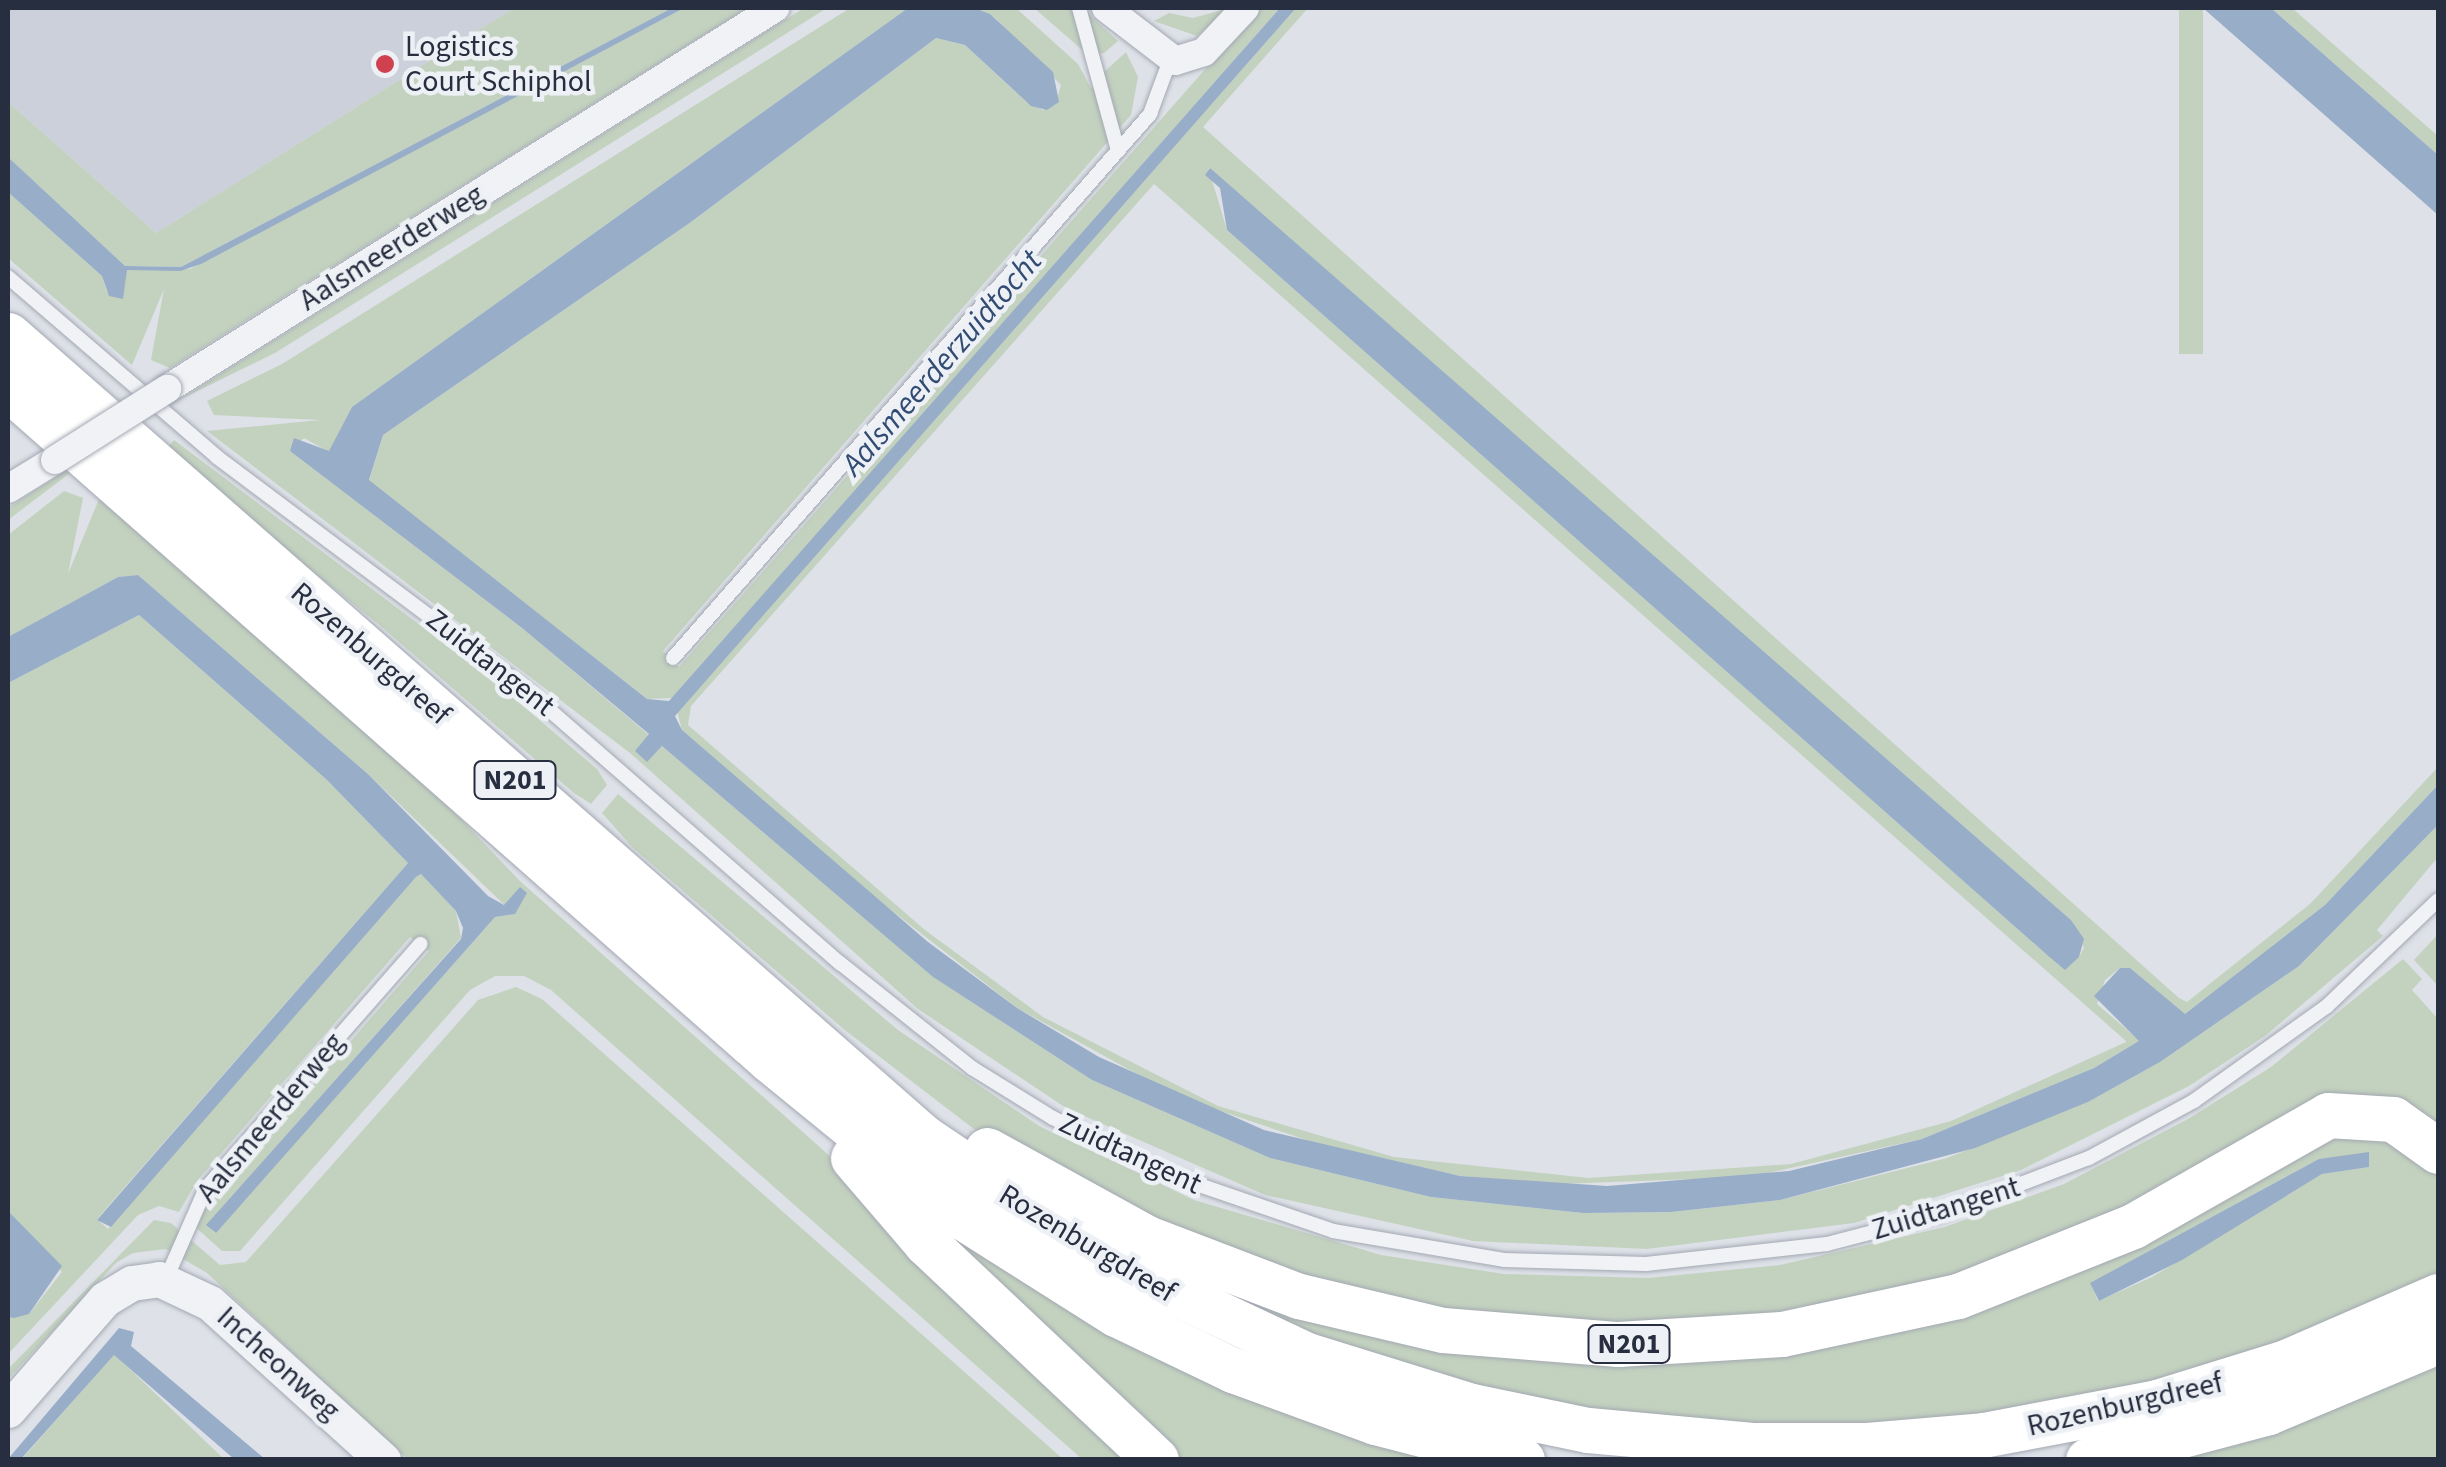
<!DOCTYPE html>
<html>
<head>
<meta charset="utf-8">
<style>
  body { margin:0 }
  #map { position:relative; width:2446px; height:1467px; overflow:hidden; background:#dee1e8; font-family:"Source Sans 3",sans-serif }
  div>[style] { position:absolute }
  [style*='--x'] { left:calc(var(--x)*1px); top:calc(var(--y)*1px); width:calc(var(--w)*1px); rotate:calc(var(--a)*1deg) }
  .built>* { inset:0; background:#ccd0da }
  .green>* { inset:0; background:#c3d2bf; transform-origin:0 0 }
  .water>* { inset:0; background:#98adc8 }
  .roads { filter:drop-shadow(0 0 2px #a3a8b2) drop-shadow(0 0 2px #a3a8b2) }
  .service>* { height:14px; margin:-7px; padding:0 7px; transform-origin:7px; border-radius:7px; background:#f1f2f6 }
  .minor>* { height:28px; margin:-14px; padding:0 14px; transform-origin:14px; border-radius:14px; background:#f1f2f6 }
  .tertiary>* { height:35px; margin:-17.5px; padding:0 17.5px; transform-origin:17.5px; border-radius:17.5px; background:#f1f2f6 }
  .trunk>* { height:45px; margin:-22.5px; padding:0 22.5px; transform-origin:22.5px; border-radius:22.5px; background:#fff }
  .bridges { filter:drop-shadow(0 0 2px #a3a8b2) drop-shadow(0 0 2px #a3a8b2) }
  .minor-bridge>* { height:28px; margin:-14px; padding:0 14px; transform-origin:14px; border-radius:14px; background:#f1f2f6 }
  .dots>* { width:28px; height:28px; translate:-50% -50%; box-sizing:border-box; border:5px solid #edf0f5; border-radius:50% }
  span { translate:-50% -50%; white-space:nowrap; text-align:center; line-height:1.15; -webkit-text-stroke:9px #edf0f5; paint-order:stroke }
  .shield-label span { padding:2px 8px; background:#edf0f5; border:2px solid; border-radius:8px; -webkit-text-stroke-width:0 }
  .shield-label { font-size:28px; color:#272e3f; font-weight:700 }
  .poi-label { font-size:30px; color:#272e3f }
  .left { translate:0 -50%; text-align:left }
  .street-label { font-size:30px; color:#272e3f }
  .water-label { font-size:32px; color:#314b73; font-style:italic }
  .frame { position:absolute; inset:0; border:10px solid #272e3f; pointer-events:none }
</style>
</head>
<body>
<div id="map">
  <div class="built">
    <div style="clip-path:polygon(8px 8px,514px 8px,156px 233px,8px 102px)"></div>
  </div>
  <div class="green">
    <div style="clip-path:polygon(514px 8px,672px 8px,181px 267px,125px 266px,8px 157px,8px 102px,156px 233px)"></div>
    <div style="clip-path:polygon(684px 8px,747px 8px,170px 368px,151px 360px,164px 289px,132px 365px,8px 258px,8px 192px,102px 276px,107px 292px,126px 270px,190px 269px)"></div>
    <div style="clip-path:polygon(804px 8px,827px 8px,275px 353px,179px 400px)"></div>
    <div style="clip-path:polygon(850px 8px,908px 8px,352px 407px,329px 452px,304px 438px,290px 451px,522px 628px,649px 735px,647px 761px,662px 746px,933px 977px,1092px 1080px,1270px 1158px,1431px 1197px,1583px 1213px,1671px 1212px,1780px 1200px,1947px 1158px,2088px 1102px,2160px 1062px,2299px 966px,2438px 825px,2438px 857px,2377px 930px,2383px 936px,2265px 1036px,2189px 1086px,2021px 1170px,1854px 1223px,1647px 1249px,1473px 1241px,1265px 1195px,1066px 1108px,918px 1009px,630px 753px,207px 431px,320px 420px,214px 415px,207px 401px,282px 364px)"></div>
    <div style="clip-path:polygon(974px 8px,1016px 8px,1078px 64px,1091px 88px,1103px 84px,1103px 73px,1126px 52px,1138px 77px,1131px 115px,663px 651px,679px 667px,1259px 8px,1280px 8px,673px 698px,647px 699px,369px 481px,383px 435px,691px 222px,936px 38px,965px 45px,1025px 101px,1043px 110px,1055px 105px,1061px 85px,994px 17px)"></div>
    <div style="clip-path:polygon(1034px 8px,1082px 8px,1118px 41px,1104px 53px,1087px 54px)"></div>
    <div style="clip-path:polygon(1229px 8px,1197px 36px,1154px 21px,1169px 13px,1193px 18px)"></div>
    <div style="clip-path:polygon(evenodd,1296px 8px,1308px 8px,1203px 127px,2179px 998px,2187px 1002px,2310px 904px,2438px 767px,2438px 785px,2325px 905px,2184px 1015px,2130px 968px,2120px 968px,2105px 980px,2097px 1004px,2140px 1041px,2094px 1068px,1922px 1139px,1750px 1177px,1559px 1184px,1460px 1176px,1354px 1156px,1179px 1097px,1017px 1008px,873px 896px,682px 730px,677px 711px,1296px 8px,1208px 167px,2071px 920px,2084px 948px,2079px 957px,2046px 954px,1227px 230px,1208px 167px,1296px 8px,1154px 184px,2126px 1041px,2126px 1042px,1951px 1121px,1791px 1164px,1588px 1178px,1394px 1157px,1218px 1106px,1043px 1017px,925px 930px,688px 725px,691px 706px,1154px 184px)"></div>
    <div style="left:2179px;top:8px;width:24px;height:346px"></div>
    <div style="clip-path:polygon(2271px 8px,2292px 8px,2438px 136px,2438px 155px)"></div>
    <div style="clip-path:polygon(174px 440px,489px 677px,597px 769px,607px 785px,591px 804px,574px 793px,377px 623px,163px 452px)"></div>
    <div style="clip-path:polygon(67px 470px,70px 473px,8px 520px,8px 508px)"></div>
    <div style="clip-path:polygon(64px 491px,83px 498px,68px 574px,102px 492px,389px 744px,521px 882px,823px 1150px,1143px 1459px,1082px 1459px,551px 990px,524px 976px,495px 976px,470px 990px,240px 1251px,222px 1251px,192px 1224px,429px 951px,410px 937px,197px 1181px,179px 1212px,159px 1206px,138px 1215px,8px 1354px,8px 1317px,29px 1314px,62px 1272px,8px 1211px,8px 683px,139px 615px,326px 779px,408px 863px,97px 1219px,108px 1229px,416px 877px,421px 874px,456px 911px,461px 938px,207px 1225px,215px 1233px,495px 917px,514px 914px,369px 775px,138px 575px,118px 577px,8px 637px,8px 535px)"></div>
    <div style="clip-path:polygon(618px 794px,898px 1030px,1039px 1126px,1194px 1200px,1381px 1255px,1504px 1274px,1648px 1278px,1780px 1265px,1945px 1227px,2064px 1184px,2188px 1119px,2271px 1067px,2403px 959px,2422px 979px,2412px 990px,2438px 1019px,2438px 1142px,2397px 1111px,2017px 1266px,1697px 1334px,1327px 1296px,1013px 1155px,970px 1126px,846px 1031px,633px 848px,602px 813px)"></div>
    <div style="clip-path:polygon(2438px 934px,2438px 986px,2414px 960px)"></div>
    <div style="clip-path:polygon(516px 987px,542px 999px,1063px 1459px,407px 1459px,207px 1273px,166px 1249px,133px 1253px,116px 1263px,8px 1379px,8px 1369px,154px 1220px,171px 1223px,220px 1265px,246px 1262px,478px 1000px)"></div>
    <div style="clip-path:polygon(evenodd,2345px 1125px,2438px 1161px,2438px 1279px,2352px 1319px,2066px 1407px,1795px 1431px,1556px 1409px,1309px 1340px,1004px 1169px,1289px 1301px,1786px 1341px,2345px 1125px,2306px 1166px,2368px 1167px,2322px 1174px,2152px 1277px,2098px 1301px,2091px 1283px,2306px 1166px)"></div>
    <div style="clip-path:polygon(949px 1226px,1458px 1459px,1170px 1459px,937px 1240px)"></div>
    <div style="clip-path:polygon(114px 1354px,224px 1459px,21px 1460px)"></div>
    <div style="clip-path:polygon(2438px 1357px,2438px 1459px,2153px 1460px)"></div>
  </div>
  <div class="water">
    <div style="clip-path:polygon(672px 8px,684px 8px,201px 264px,180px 271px,127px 270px,123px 299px,109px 296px,102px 276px,8px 192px,8px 157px,125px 266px,181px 267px)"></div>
    <div style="clip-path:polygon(908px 8px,974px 8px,990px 14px,1053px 72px,1059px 102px,1047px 110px,1031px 106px,965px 45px,936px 38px,691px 222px,383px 435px,369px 480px,647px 699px,669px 701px,1280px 8px,1296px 8px,675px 716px,682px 730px,928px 942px,1017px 1008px,1099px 1057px,1264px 1130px,1460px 1176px,1607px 1186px,1789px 1171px,1922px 1139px,2094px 1068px,2139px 1041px,2094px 996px,2120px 968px,2130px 968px,2185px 1014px,2325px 905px,2438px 785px,2438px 825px,2299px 966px,2160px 1062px,2088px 1102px,1975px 1148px,1780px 1200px,1671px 1212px,1583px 1213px,1431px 1197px,1270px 1158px,1092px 1080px,933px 977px,662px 746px,647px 762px,635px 751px,649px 734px,522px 628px,290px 451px,294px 438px,329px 451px,352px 407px)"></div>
    <div style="clip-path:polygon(2203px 8px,2271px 8px,2438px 155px,2438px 215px)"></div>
    <div style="clip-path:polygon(1210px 168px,2071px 920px,2084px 939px,2079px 957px,2065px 970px,2046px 954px,1227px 230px,1220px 188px,1205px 175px)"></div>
    <div style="clip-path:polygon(138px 575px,369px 775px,488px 896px,504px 905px,520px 887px,527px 893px,515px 914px,495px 917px,216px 1233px,206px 1225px,461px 939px,463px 928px,456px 911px,421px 874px,416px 877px,111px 1227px,97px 1220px,408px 863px,326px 779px,139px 615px,8px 683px,8px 637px,118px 577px)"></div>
    <div style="clip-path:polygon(2369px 1152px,2369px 1167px,2322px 1174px,2182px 1260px,2099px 1301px,2090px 1283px,2319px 1159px)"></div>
    <div style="clip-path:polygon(8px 1211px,62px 1266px,29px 1314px,14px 1318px,8px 1317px)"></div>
    <div style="clip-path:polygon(119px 1328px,134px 1332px,131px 1346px,265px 1459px,234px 1459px,114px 1355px,21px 1459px,8px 1459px)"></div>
  </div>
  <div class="roads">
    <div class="service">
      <div style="--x:1079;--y:8;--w:148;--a:74.7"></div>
      <div style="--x:8;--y:277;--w:276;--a:40.7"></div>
      <div style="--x:217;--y:457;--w:381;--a:36.9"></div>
      <div style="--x:522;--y:686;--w:422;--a:41.1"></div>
      <div style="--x:840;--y:963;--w:169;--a:38.5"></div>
      <div style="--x:972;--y:1068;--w:95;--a:31.7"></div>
      <div style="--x:1053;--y:1118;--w:118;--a:26.8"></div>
      <div style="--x:1158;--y:1171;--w:185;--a:18.9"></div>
      <div style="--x:1333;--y:1231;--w:173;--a:9.6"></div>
      <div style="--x:1504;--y:1260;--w:142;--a:1.6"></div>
      <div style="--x:1646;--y:1264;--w:182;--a:-6.3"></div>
      <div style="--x:1827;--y:1244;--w:119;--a:-14.6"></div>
      <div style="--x:1942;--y:1214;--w:157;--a:-20.9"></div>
      <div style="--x:2089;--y:1158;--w:119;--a:-28.5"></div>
      <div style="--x:2194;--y:1101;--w:163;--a:-35.5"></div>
      <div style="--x:2327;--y:1006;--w:153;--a:-43.7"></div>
      <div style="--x:673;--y:658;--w:724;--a:-48.75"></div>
      <div style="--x:1150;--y:114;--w:58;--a:-69.7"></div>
      <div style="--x:166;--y:1279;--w:99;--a:-66.3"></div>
      <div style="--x:206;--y:1188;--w:325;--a:-48.7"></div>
    </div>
    <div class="minor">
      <div style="--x:1106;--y:8;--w:87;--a:37.5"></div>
      <div style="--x:1175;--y:61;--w:30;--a:-17"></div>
      <div style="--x:1204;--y:52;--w:60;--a:-47"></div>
      <div style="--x:167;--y:389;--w:718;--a:-32.07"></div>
      <div style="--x:8;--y:489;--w:55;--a:-31.7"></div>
    </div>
    <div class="tertiary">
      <div style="--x:8;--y:1410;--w:147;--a:-48.9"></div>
      <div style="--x:105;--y:1299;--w:31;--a:-31"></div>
      <div style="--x:132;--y:1283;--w:27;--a:-8"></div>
      <div style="--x:159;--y:1279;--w:56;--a:25.2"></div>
      <div style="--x:210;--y:1303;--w:234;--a:42.2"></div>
    </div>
    <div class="trunk">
      <div style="--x:8;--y:335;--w:1217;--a:41.23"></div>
      <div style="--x:923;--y:1137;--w:222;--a:34"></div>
      <div style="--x:1107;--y:1261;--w:221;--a:25.2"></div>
      <div style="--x:1307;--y:1355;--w:173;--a:17.2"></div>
      <div style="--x:1472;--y:1406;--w:118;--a:11.7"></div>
      <div style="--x:1588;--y:1430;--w:165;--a:5.2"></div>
      <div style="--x:1752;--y:1445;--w:115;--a:0"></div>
      <div style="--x:1867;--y:1445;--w:116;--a:-4.9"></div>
      <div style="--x:1983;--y:1435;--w:177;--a:-10.7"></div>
      <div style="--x:2157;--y:1402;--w:135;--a:-17.2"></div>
      <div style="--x:2286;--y:1362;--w:166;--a:-23.5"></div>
      <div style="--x:8;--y:388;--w:1016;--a:41.41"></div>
      <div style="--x:770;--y:1060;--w:250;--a:39.2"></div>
      <div style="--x:964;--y:1218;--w:180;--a:32.3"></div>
      <div style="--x:1116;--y:1314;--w:130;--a:25.6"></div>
      <div style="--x:1233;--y:1370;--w:151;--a:20.1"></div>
      <div style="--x:1375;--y:1422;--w:152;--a:14.5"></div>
      <div style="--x:987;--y:1150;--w:183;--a:28.8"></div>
      <div style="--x:1147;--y:1238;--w:163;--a:20.9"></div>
      <div style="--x:1299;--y:1296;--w:148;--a:13.3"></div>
      <div style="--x:1443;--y:1330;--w:176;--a:4.6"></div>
      <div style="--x:1618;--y:1344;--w:164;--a:-3.5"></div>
      <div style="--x:1782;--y:1334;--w:180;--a:-12.2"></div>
      <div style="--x:1958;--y:1296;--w:188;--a:-21.8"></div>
      <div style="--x:2133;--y:1226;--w:224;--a:-29.6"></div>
      <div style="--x:2328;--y:1115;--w:65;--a:3.5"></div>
      <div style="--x:2393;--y:1119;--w:55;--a:35.4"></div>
      <div style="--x:853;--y:1158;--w:112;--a:49.3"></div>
      <div style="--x:926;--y:1243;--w:316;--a:43.3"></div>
      <div style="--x:2088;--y:1460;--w:186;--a:-14.9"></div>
      <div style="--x:2268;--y:1412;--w:184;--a:-22.7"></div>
    </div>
  </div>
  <div class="bridges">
    <div class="minor-bridge">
      <div style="--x:55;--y:460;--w:133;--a:-32.4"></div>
    </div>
  </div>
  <div class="dots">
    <div style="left:385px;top:64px;background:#cf414e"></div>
  </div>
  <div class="shield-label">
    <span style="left:515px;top:780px">N201</span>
    <span style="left:1629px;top:1344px">N201</span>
  </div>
  <div class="poi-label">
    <span class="left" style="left:405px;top:64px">Logistics<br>Court Schiphol</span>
  </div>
  <div class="street-label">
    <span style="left:392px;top:248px;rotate:-32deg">Aalsmeerderweg</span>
    <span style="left:370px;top:654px;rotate:41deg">Rozenburgdreef</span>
    <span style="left:490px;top:663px;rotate:38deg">Zuidtangent</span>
    <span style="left:271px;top:1118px;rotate:-50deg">Aalsmeerderweg</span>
    <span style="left:1130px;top:1154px;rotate:25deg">Zuidtangent</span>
    <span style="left:1946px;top:1209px;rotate:-17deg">Zuidtangent</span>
    <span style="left:1087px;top:1244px;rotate:31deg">Rozenburgdreef</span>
    <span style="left:278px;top:1364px;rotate:42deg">Incheonweg</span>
    <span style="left:2125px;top:1405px;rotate:-13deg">Rozenburgdreef</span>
  </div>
  <div class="water-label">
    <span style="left:942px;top:363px;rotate:-49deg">Aalsmeerderzuidtocht</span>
  </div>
  <div class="frame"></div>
</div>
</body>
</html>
